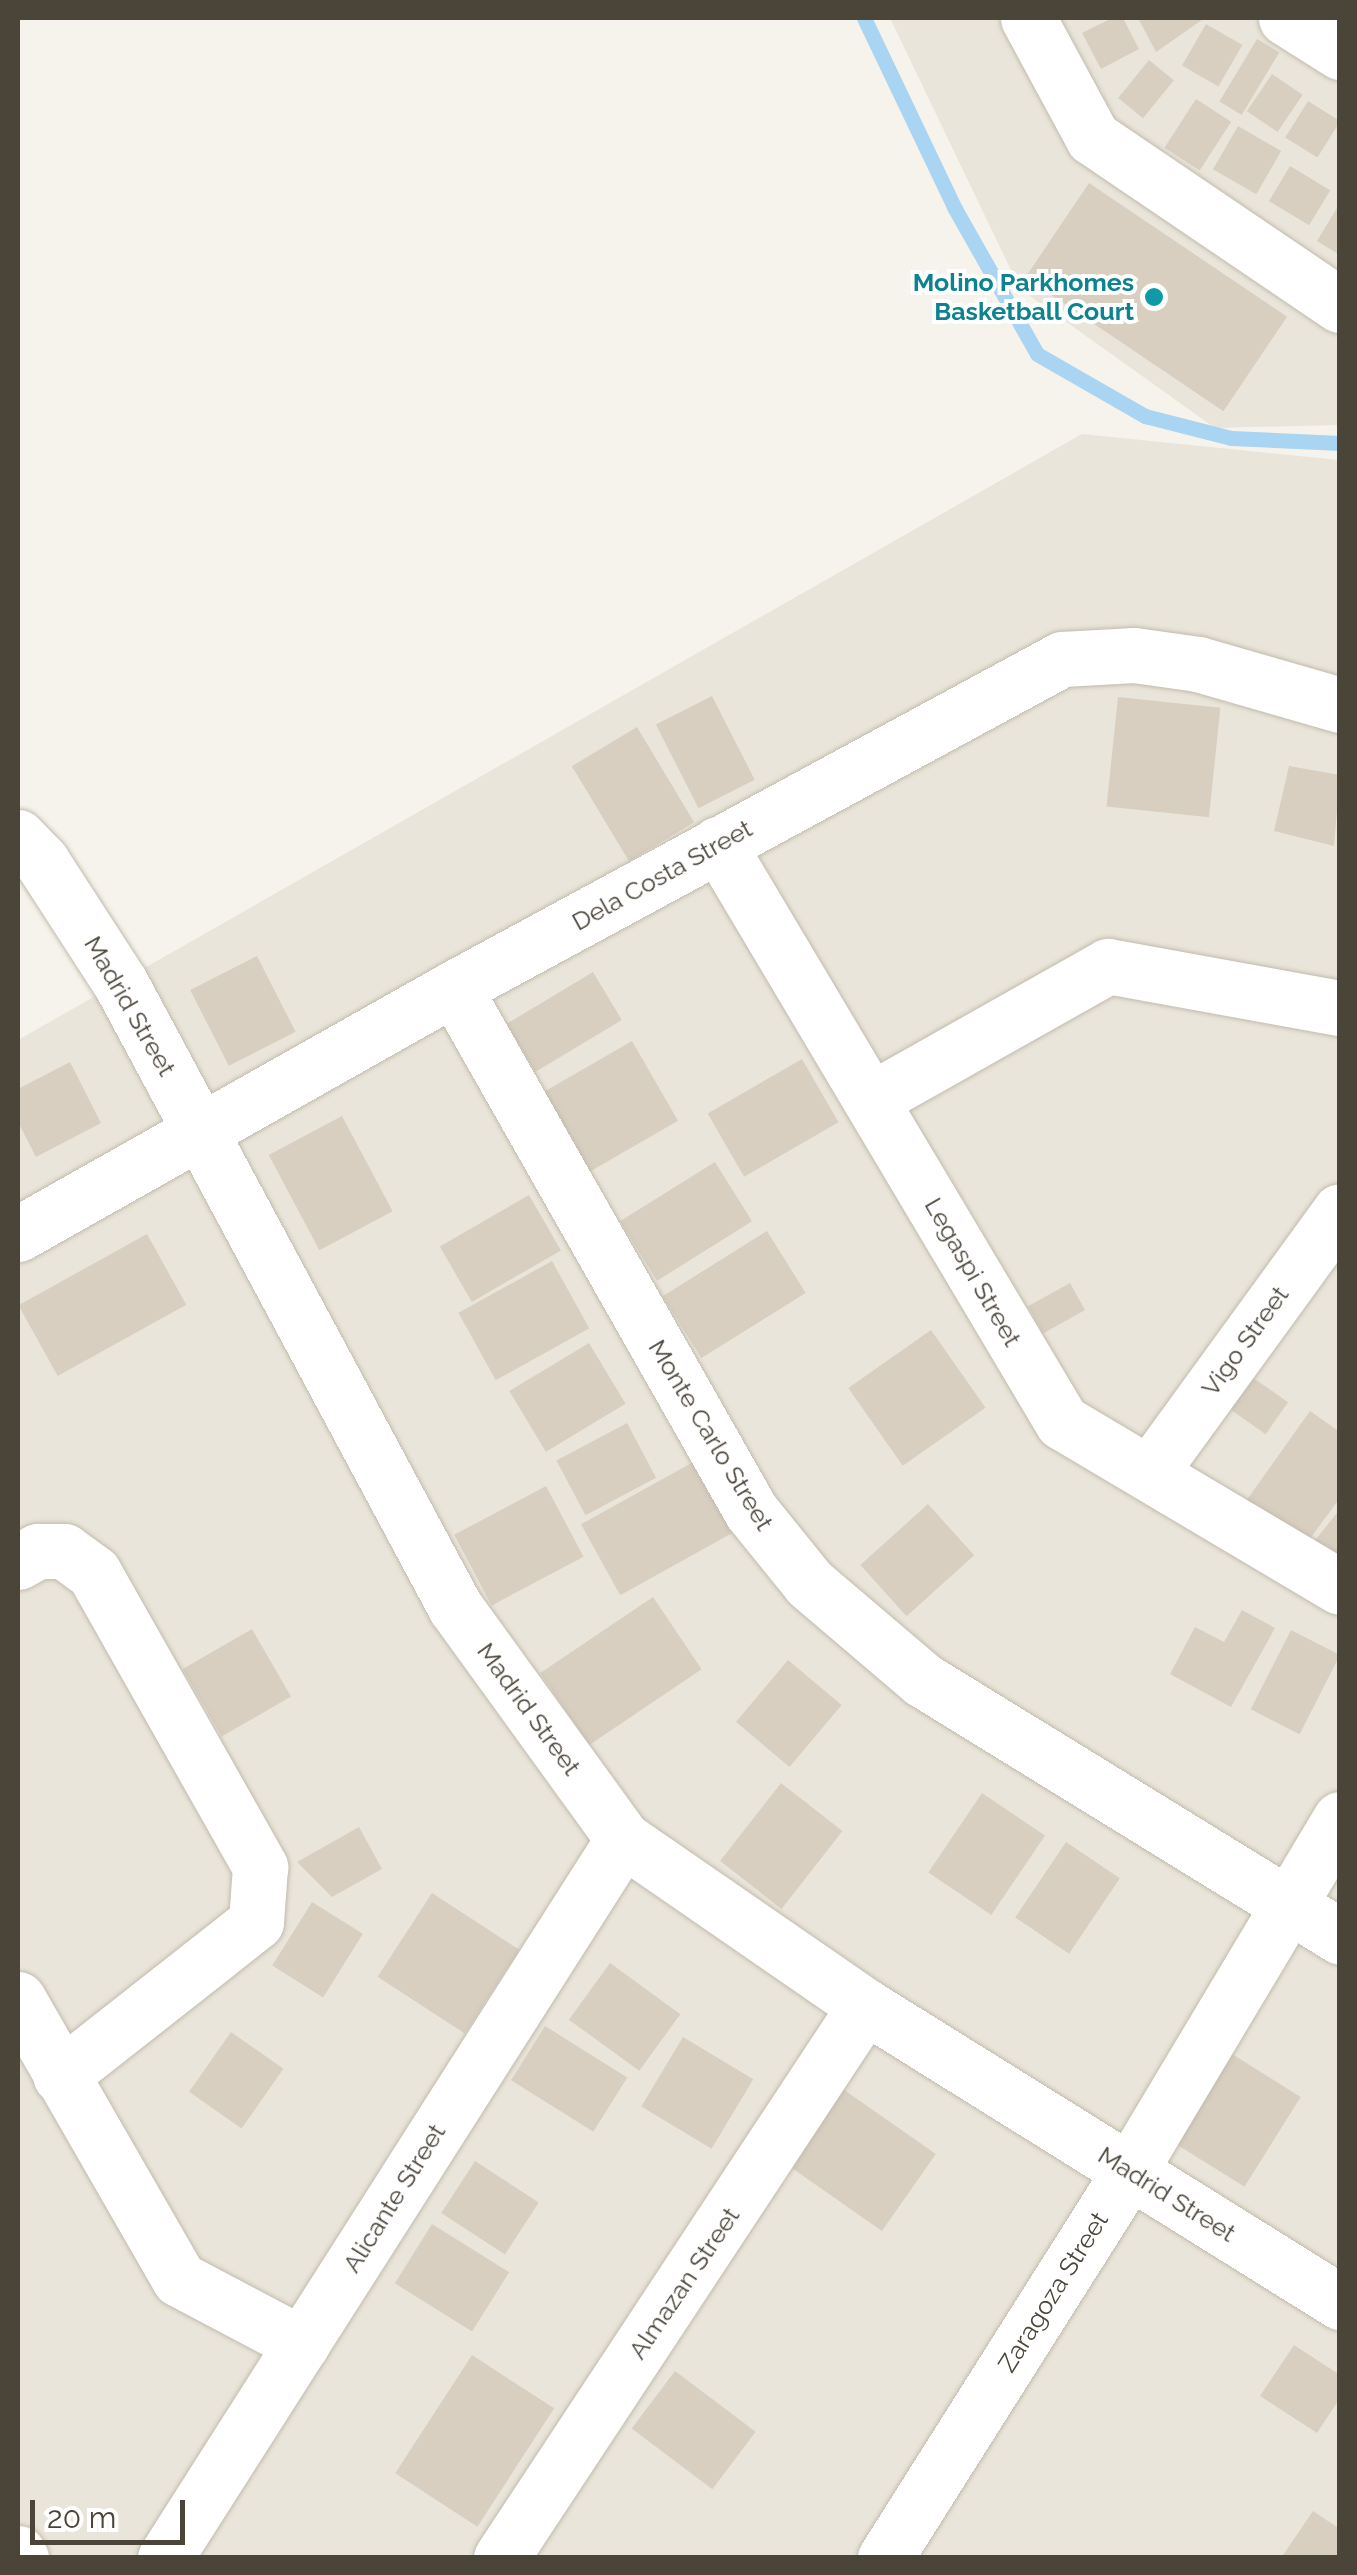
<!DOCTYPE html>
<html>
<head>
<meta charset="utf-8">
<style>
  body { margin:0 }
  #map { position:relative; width:1357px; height:2575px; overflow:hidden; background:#f6f3ec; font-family:Raleway,sans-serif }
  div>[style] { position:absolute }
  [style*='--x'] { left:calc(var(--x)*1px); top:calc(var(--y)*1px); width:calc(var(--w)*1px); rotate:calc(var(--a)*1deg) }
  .residential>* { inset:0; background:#eae5da }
  .stream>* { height:15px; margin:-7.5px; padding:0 7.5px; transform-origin:7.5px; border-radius:7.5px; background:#a9d4f2 }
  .building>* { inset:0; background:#d8cfc1; transform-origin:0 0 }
  .roads { filter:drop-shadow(0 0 2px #c2bbae) drop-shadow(0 0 2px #c2bbae) }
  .minor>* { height:55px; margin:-27.5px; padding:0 27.5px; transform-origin:27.5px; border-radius:27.5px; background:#fff }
  .dots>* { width:28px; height:28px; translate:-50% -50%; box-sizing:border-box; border:5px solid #fff; border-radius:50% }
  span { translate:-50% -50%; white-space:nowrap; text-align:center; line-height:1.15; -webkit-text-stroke:8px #fff; paint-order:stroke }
  .culture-label { font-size:25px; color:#0d838f; font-weight:700 }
  .right { translate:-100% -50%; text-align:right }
  .street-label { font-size:25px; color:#4b4439 }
  .frame { position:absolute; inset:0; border:20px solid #4b4439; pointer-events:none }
  .scale { position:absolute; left:30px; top:2500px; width:155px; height:45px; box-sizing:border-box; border:5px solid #4b4439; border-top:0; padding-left:12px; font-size:30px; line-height:35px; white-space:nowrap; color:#4b4439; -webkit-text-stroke:8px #fff; paint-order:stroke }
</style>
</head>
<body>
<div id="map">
  <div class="residential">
    <div style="clip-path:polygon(890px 18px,1339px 18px,1339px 425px,1215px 428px,1020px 289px)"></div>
    <div style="clip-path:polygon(1082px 434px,1339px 460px,1339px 2557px,18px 2557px,18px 1040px)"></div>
  </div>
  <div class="stream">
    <div style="--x:864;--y:18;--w:209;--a:64.5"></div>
    <div style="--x:954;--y:207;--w:169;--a:60.5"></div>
    <div style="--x:1037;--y:354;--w:125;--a:29.9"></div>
    <div style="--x:1145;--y:416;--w:89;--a:14.3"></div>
    <div style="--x:1231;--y:438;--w:109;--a:2.6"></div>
  </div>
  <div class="building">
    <div style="clip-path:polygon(1112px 18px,1123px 18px,1139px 49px,1101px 69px,1082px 33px)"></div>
    <div style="clip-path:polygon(1138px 18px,1200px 18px,1202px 20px,1156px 52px)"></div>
    <div style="left:1206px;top:24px;width:42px;height:48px;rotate:30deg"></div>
    <div style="left:1257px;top:39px;width:26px;height:73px;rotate:31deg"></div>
    <div style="left:1149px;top:60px;width:32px;height:49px;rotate:39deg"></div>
    <div style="left:1272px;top:74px;width:37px;height:45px;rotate:34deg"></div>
    <div style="left:1196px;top:99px;width:42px;height:58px;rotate:33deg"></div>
    <div style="left:1308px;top:101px;width:38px;height:43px;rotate:32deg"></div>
    <div style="left:1238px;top:126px;width:50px;height:50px;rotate:30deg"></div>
    <div style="left:1290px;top:166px;width:47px;height:41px;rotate:31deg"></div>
    <div style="left:1089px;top:183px;width:239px;height:114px;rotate:34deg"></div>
    <div style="clip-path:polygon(1340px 203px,1340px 255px,1317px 241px)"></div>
    <div style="left:712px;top:696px;width:94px;height:63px;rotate:63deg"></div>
    <div style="left:1118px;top:697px;width:103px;height:110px;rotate:6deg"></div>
    <div style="left:637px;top:727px;width:111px;height:76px;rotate:59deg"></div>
    <div style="clip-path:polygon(1289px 766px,1340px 775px,1334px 846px,1274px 831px)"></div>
    <div style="left:257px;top:956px;width:85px;height:75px;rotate:63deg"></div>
    <div style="left:593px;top:972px;width:56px;height:101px;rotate:59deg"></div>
    <div style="left:632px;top:1041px;width:92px;height:102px;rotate:60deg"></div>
    <div style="left:802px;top:1059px;width:73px;height:109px;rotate:60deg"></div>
    <div style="clip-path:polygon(70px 1062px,101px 1123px,36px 1157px,18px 1122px,18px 1089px)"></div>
    <div style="left:342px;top:1116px;width:108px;height:83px;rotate:62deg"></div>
    <div style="left:715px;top:1162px;width:70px;height:112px;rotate:58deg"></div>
    <div style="left:529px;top:1195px;width:64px;height:103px;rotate:60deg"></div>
    <div style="left:767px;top:1231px;width:73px;height:123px;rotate:58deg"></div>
    <div style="left:147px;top:1234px;width:81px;height:147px;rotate:61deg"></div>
    <div style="left:552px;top:1261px;width:77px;height:107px;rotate:61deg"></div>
    <div style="left:1070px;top:1283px;width:31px;height:48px;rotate:61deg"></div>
    <div style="left:931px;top:1330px;width:95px;height:101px;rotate:55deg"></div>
    <div style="left:589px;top:1343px;width:71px;height:93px;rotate:59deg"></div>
    <div style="left:1252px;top:1377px;width:44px;height:39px;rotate:35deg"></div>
    <div style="clip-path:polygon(1310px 1411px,1340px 1432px,1340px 1498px,1306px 1544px,1246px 1501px)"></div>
    <div style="left:627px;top:1423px;width:62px;height:80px;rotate:62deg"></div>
    <div style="left:706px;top:1455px;width:81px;height:143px;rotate:61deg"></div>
    <div style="left:546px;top:1486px;width:80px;height:104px;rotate:62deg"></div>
    <div style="left:928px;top:1504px;width:69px;height:91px;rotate:48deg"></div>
    <div style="clip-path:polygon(1340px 1509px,1340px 1564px,1313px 1543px)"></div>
    <div style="left:653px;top:1597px;width:87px;height:136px;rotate:56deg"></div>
    <div style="clip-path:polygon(1242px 1610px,1275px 1628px,1231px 1707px,1170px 1674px,1195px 1627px,1224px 1642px)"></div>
    <div style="left:252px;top:1629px;width:78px;height:80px;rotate:60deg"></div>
    <div style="left:1291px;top:1630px;width:55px;height:89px;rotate:27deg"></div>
    <div style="left:788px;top:1660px;width:70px;height:81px;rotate:40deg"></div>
    <div style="left:781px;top:1783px;width:78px;height:99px;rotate:38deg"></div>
    <div style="left:982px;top:1793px;width:76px;height:96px;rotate:34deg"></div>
    <div style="clip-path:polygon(359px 1827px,382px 1869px,332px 1897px,297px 1862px)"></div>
    <div style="left:1066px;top:1842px;width:65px;height:91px;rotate:34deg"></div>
    <div style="left:432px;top:1893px;width:104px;height:100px;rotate:33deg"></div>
    <div style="left:312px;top:1902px;width:60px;height:75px;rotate:32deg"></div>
    <div style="left:610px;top:1963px;width:87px;height:70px;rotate:36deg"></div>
    <div style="left:545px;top:2026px;width:97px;height:64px;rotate:32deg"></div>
    <div style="left:231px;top:2032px;width:64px;height:73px;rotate:35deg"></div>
    <div style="left:683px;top:2037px;width:82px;height:81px;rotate:31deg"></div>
    <div style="left:1232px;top:2054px;width:81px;height:106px;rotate:32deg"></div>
    <div style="left:840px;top:2087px;width:117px;height:94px;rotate:35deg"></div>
    <div style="left:475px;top:2161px;width:76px;height:62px;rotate:33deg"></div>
    <div style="left:432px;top:2224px;width:91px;height:70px;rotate:32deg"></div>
    <div style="clip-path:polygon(1294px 2345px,1340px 2375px,1340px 2398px,1317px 2433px,1260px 2396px)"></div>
    <div style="left:472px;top:2355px;width:98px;height:141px;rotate:33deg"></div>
    <div style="left:675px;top:2371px;width:101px;height:72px;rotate:37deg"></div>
    <div style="clip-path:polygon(1313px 2511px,1340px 2529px,1340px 2558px,1281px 2558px)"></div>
  </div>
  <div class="roads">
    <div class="minor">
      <div style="--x:1028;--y:18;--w:136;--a:61.6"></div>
      <div style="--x:1093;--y:138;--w:298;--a:34.1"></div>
      <div style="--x:1286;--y:18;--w:64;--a:32.2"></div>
      <div style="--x:18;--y:837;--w:35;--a:46"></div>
      <div style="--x:42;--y:862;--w:145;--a:57.1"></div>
      <div style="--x:121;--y:984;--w:707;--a:61.8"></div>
      <div style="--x:455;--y:1607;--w:286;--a:54.1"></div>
      <div style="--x:623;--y:1839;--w:294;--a:34.6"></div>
      <div style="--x:865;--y:2006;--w:560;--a:31.93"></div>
      <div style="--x:718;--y:844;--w:673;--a:59.24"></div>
      <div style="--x:1062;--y:1422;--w:323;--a:30.7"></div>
      <div style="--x:454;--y:988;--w:601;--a:60.41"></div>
      <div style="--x:751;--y:1511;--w:92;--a:51.1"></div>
      <div style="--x:809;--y:1583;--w:150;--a:40.4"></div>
      <div style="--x:923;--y:1680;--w:490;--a:31.6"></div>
      <div style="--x:872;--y:1099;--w:271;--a:-29.4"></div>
      <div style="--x:1108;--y:966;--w:236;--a:10.3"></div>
      <div style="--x:18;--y:1234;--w:501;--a:-29.43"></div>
      <div style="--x:454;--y:988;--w:691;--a:-28.42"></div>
      <div style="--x:1062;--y:659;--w:72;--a:-3.2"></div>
      <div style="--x:1134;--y:655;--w:65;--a:8"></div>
      <div style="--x:1198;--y:664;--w:148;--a:16.1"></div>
      <div style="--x:1151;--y:1471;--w:321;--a:-54"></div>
      <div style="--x:18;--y:1562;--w:23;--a:-29"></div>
      <div style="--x:38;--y:1551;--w:26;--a:0"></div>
      <div style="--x:64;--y:1551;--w:37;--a:36"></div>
      <div style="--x:94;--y:1573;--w:338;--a:60.5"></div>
      <div style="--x:260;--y:1867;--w:55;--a:94.2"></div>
      <div style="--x:256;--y:1922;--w:249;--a:141.8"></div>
      <div style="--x:18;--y:1999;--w:323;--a:60.1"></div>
      <div style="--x:179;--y:2279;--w:139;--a:27.9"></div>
      <div style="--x:18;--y:2553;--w:6;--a:59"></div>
      <div style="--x:165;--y:2558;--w:852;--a:-57.5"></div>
      <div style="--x:501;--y:2558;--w:661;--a:-56.6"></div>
      <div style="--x:885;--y:2558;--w:459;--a:-57.7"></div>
      <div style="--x:1130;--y:2170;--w:409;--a:-59.1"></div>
    </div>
  </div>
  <div class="dots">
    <div style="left:1154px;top:297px;background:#0f9aa8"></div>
  </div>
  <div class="culture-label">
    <span class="right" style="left:1134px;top:297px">Molino Parkhomes<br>Basketball Court</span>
  </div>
  <div class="street-label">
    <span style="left:662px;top:875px;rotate:-29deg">Dela Costa Street</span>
    <span style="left:130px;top:1006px;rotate:60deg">Madrid Street</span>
    <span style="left:973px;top:1272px;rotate:60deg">Legaspi Street</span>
    <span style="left:1245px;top:1341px;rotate:-54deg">Vigo Street</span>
    <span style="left:711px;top:1435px;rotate:59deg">Monte Carlo Street</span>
    <span style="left:529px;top:1709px;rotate:54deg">Madrid Street</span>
    <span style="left:1167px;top:2194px;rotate:32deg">Madrid Street</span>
    <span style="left:394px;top:2198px;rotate:-58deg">Alicante Street</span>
    <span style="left:684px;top:2283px;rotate:-56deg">Almazan Street</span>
    <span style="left:1053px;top:2292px;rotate:-58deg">Zaragoza Street</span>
  </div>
  <div class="frame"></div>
  <div class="scale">20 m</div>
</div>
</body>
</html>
